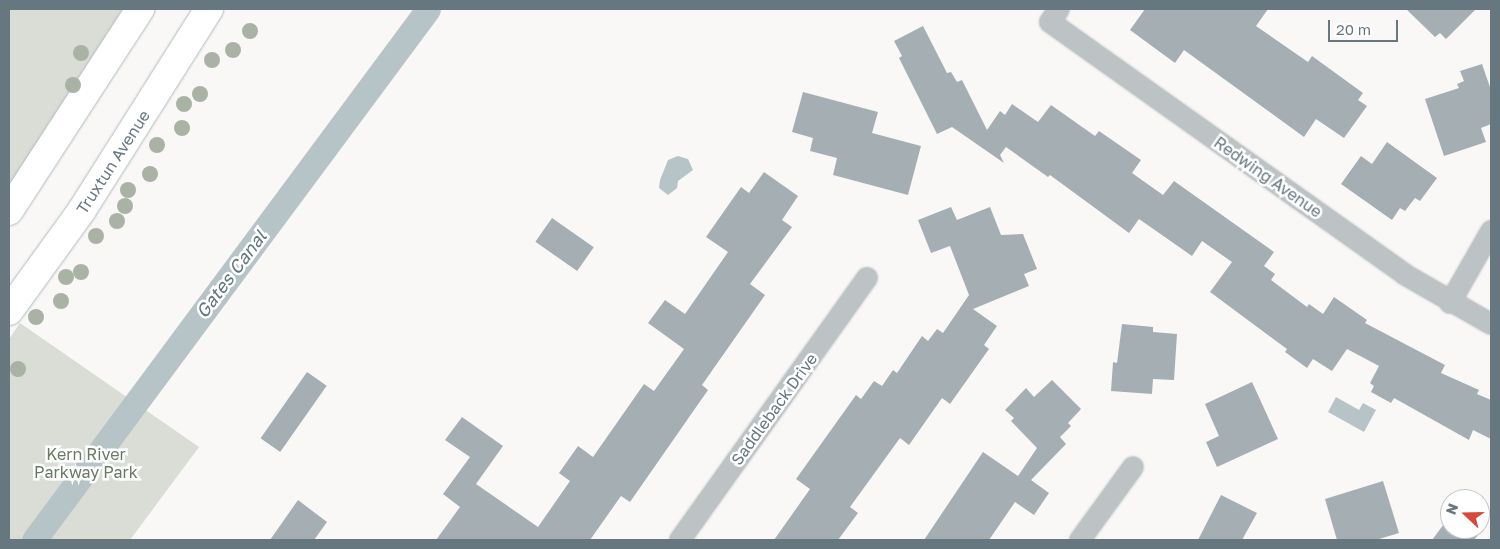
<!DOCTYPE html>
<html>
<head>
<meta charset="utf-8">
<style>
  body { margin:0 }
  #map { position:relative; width:1500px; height:549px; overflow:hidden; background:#f9f8f6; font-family:"Golos Text",sans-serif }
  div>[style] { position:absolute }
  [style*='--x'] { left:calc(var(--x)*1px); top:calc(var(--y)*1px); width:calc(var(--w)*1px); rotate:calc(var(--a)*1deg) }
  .green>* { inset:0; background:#d9ddd6 }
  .water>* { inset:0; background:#b7c4c7 }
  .canal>* { height:25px; margin:-12.5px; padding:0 12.5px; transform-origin:12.5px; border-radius:12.5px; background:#b7c4c7 }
  .building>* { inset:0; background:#a5afb3; transform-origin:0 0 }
  .roads { filter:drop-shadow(0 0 1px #b2b9bc) drop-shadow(0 0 1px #b2b9bc) }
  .minor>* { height:20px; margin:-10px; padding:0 10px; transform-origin:10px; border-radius:10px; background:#bdc3c5 }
  .secondary>* { height:28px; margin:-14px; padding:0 14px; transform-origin:14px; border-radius:14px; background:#fff }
  .trees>* { width:16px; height:16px; margin:-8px; border-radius:50%; background:#aab2a6 }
  span { translate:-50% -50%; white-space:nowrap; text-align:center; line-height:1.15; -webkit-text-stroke:5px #fff; paint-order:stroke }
  .street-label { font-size:16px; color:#66777f }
  .park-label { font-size:16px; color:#6a7864 }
  .water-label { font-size:18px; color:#607679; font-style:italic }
  .frame { position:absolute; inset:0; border:10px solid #66777f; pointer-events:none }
  .north { position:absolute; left:1440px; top:489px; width:50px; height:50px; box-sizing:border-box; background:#fff; border:1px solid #c2c9cc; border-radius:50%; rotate:291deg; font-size:14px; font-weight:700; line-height:20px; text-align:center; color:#66777f }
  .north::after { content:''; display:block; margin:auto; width:18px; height:22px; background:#d74938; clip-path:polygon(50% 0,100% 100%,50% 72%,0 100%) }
  .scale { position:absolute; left:1328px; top:20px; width:70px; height:22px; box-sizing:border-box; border:2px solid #66777f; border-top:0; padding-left:6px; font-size:15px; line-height:18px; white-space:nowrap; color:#66777f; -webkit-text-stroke:4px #fff; paint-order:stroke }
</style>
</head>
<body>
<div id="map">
  <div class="green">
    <div style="clip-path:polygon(9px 9px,123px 9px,9px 187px)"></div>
    <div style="clip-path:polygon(20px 323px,199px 447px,130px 540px,9px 540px,9px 339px)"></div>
  </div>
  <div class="water">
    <div style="clip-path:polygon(678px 156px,688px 159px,693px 170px,678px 181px,677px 188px,668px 195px,659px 188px,660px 180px,668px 160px)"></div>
    <div style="clip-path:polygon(1336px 397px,1359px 410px,1363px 403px,1376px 410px,1364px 432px,1328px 412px)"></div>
  </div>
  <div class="canal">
    <div style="--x:34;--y:540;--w:661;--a:-53.42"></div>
  </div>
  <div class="building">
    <div style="clip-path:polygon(1145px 9px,1268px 9px,1256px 26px,1308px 62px,1312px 56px,1363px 93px,1358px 100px,1367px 106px,1344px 138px,1316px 119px,1304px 137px,1184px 50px,1175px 63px,1130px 30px)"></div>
    <div style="clip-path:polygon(1406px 9px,1476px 9px,1446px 39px,1440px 33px,1435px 37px)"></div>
    <div style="clip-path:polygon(923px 26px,947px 73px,951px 72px,957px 82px,962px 80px,987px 130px,1000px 111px,1005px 115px,1012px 104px,1038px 122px,1051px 105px,1095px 136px,1099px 131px,1141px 160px,1132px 173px,1163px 195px,1174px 181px,1274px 252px,1264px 266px,1275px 274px,1271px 280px,1307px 307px,1309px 304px,1323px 314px,1334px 297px,1367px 320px,1365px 323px,1445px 365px,1441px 373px,1479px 390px,1477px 394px,1491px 400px,1491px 439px,1473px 430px,1469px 440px,1394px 398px,1391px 403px,1371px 392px,1374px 386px,1370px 383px,1379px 366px,1347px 349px,1332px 371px,1313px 359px,1307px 368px,1285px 352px,1287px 349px,1210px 292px,1232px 262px,1202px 241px,1192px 256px,1139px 219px,1129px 233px,1050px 175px,1048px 177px,1006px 147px,1000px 155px,1004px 163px,952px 127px,937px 134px,899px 58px,902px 56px,894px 41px)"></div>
    <div style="clip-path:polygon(1482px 64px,1491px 90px,1491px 124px,1481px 128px,1486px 142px,1444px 156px,1425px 99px,1459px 88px,1457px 84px,1464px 81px,1460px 71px)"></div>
    <div style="clip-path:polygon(803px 92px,878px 112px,872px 133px,921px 146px,908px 195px,833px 175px,837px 158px,810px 151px,813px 138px,792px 132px)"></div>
    <div style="clip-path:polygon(1387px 142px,1437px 178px,1420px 201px,1415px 198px,1405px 211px,1400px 208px,1392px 220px,1341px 184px,1361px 156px,1372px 164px)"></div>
    <div style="clip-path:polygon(764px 172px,798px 196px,782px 220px,792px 227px,750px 284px,765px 295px,702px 385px,708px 390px,630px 502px,621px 496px,590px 540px,436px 540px,460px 507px,443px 494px,470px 457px,445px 440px,462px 417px,503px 446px,476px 484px,538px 527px,570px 481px,559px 473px,578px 446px,593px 457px,644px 384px,654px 391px,684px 349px,648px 323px,665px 300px,685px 314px,728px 252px,706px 237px,741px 187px,749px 193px)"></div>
    <div style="clip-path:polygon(951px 207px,957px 220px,990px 207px,1001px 235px,1023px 234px,1037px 269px,1024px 274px,1029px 286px,973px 309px,997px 326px,984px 345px,989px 349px,950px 404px,942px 398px,909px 445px,900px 438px,850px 507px,858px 513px,838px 540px,774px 540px,810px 489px,796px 479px,856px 395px,861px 399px,874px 381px,882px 386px,893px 370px,897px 373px,922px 336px,928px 341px,937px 329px,943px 333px,969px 295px,950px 246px,931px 253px,918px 220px)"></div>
    <div style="left:552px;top:218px;width:51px;height:29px;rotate:35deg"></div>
    <div style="clip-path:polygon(1122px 324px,1153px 327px,1153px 332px,1177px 334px,1174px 380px,1153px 379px,1152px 394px,1111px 391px,1113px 362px,1117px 363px)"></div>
    <div style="left:307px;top:372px;width:24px;height:81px;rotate:35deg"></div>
    <div style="clip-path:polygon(1052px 380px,1081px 409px,1068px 423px,1071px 426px,1060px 437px,1066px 444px,1031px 480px,1049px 493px,1034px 515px,1015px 502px,989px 540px,924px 540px,983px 452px,1018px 476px,1037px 448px,1011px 421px,1014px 418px,1005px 410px,1026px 388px,1034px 397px)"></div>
    <div style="clip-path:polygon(1252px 382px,1278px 439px,1217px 467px,1206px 442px,1219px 436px,1205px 404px)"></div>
    <div style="clip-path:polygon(1383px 481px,1399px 533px,1376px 540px,1337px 540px,1325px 499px)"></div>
    <div style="clip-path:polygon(1221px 495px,1257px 513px,1242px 540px,1198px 540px)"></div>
    <div style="clip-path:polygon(298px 500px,327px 522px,314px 540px,270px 540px)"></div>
    <div style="clip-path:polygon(1450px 516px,1450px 529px,1480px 529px,1480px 516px,1488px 523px,1474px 540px,1432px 540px)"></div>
  </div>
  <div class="roads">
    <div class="minor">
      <div style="--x:1059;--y:9;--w:16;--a:125"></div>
      <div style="--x:1050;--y:22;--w:435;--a:35.4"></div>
      <div style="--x:1404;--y:274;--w:100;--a:29.9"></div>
      <div style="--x:1450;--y:303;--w:83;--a:-60.3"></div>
      <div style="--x:680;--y:540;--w:322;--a:-54.5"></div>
      <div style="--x:1080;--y:540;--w:90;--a:-54"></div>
    </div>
    <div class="secondary">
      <div style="--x:9;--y:211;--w:241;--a:-57"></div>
      <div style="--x:9;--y:311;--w:125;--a:-54.1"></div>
      <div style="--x:82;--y:210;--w:238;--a:-57.7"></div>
    </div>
  </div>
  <div class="trees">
    <div style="left:250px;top:31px"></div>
    <div style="left:233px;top:50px"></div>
    <div style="left:81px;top:53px"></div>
    <div style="left:212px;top:60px"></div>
    <div style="left:73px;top:85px"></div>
    <div style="left:200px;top:94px"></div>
    <div style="left:184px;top:104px"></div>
    <div style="left:182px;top:128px"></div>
    <div style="left:157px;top:145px"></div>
    <div style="left:150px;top:174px"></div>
    <div style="left:128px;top:190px"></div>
    <div style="left:125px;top:206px"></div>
    <div style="left:117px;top:221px"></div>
    <div style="left:96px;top:236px"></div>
    <div style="left:81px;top:272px"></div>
    <div style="left:66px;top:277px"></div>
    <div style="left:61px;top:301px"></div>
    <div style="left:36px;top:317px"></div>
    <div style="left:18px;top:369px"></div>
  </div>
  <div class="street-label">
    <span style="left:113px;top:162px;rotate:-57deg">Truxtun Avenue</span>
    <span style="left:1268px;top:177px;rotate:35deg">Redwing Avenue</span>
    <span style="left:774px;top:409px;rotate:-54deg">Saddleback Drive</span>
  </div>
  <div class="park-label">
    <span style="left:86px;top:463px">Kern River<br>Parkway Park</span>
  </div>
  <div class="water-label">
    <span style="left:231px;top:274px;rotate:-53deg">Gates Canal</span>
  </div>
  <div class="frame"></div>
  <div class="north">N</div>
  <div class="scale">20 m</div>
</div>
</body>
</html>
